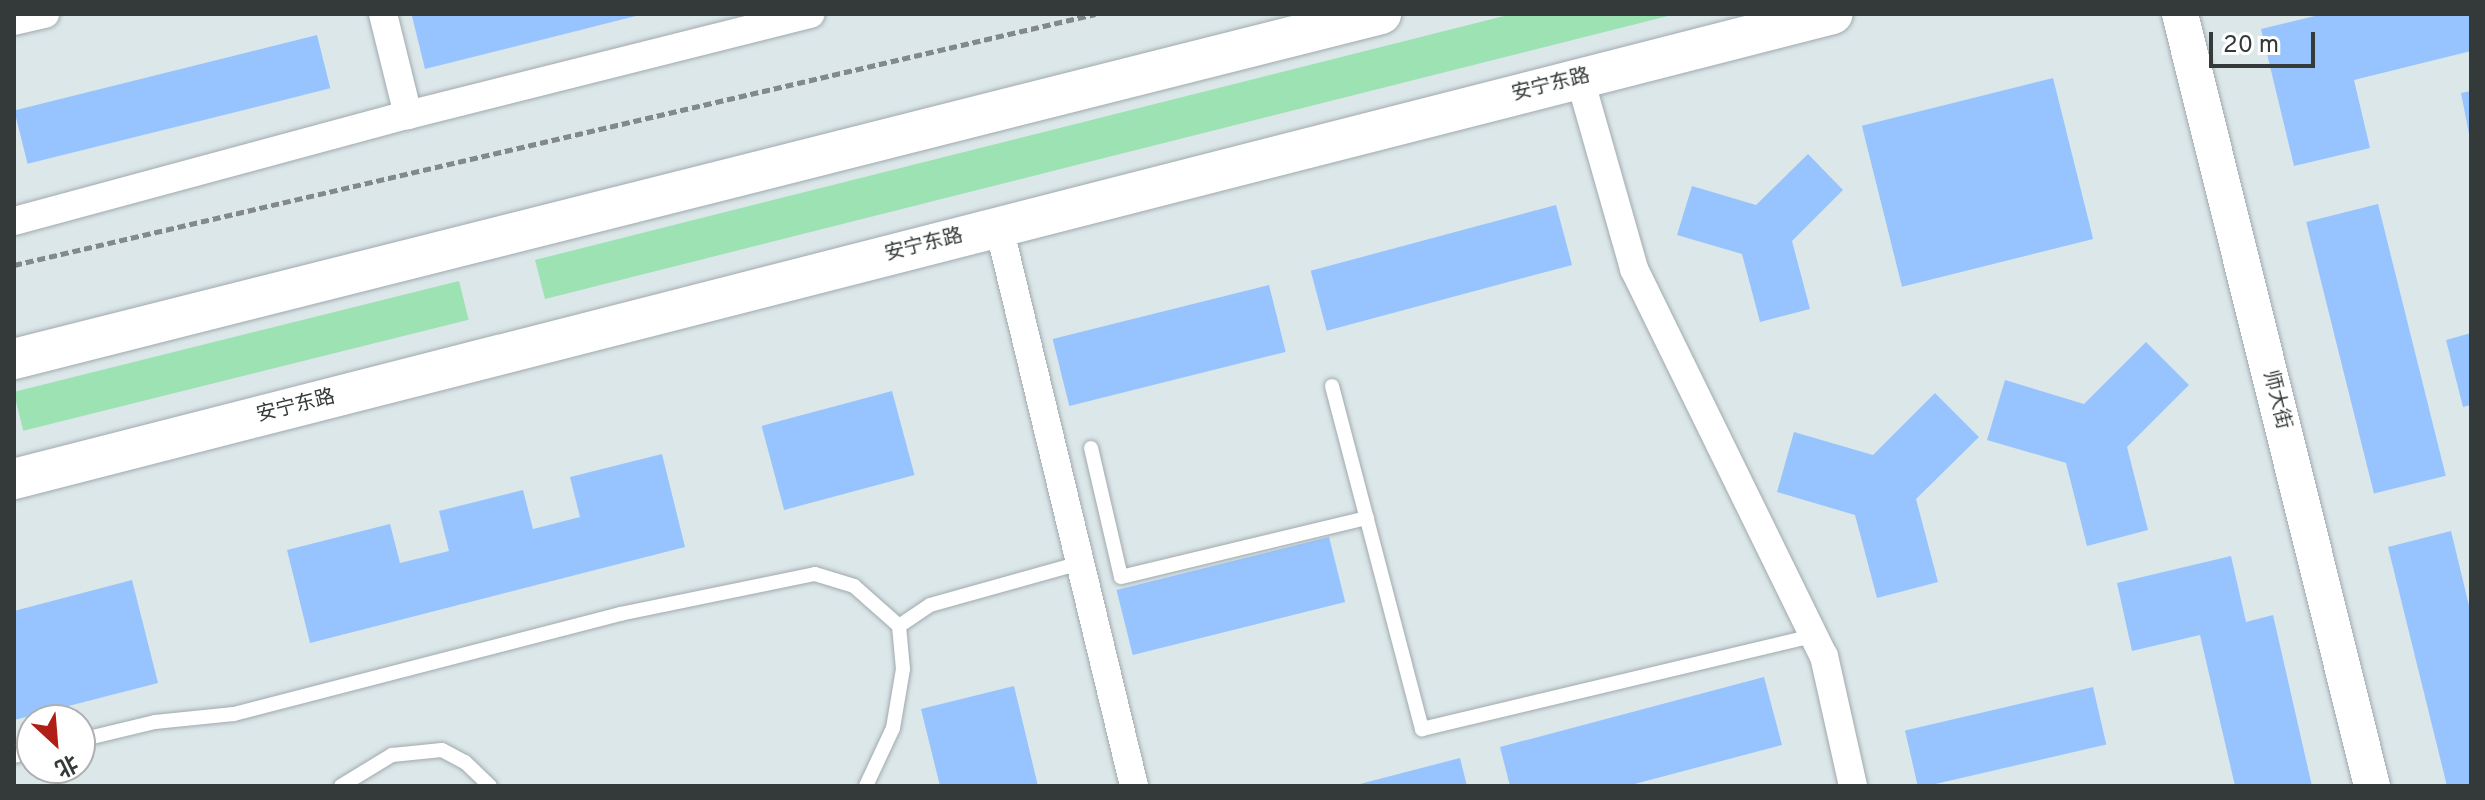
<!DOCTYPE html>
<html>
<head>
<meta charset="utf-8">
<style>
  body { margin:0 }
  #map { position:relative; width:2485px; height:800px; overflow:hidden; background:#dce7ea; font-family:Overpass,"Noto Sans SC",sans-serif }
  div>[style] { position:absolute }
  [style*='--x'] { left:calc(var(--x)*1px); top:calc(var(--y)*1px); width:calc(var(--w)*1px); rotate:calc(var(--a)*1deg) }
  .green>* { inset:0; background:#9ce2b3; transform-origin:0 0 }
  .building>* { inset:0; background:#97c4fe; transform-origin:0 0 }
  .path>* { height:5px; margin-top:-2.5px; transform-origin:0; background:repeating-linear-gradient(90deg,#81898b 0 8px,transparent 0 12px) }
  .roads { filter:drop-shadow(0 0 2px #a0aaad) drop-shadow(0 0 2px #a0aaad) }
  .service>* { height:14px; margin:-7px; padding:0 7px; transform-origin:7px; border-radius:7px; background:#fff }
  .minor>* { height:28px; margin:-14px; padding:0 14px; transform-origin:14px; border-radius:14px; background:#fff }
  .tertiary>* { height:36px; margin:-18px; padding:0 18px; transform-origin:18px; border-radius:18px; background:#fff }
  .secondary>* { height:40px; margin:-20px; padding:0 20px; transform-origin:20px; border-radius:20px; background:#fff }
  span { translate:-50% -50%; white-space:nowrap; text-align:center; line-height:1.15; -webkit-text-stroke:7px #fff; paint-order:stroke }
  .street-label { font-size:20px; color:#34393a }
  .frame { position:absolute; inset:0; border:16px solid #34393a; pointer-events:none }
  .north { position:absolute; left:16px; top:704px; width:80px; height:80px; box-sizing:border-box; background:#fff; border:2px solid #aeb0b0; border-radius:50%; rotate:154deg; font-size:22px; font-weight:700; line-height:32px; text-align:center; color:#34393a }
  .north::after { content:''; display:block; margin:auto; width:28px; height:36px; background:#af1f15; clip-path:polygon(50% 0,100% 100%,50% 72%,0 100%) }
  .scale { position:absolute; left:2209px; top:32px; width:106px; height:36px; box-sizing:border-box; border:4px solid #34393a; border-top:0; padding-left:10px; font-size:24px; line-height:28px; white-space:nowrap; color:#34393a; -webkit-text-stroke:6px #fff; paint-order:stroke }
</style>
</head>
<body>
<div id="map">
  <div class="green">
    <div style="clip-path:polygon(1512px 14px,1676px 14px,545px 299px,535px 260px)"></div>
    <div style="left:459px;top:281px;width:40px;height:459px;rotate:76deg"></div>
  </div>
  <div class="building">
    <div style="clip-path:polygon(419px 14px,640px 14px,640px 15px,425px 69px,412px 16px)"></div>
    <div style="clip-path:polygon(2323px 14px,2471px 14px,2471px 51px,2354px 80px,2370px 148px,2294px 166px,2261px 29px)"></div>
    <div style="left:317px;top:35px;width:55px;height:312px;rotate:76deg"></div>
    <div style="left:2053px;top:78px;width:166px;height:197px;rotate:76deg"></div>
    <div style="clip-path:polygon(2471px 91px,2471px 139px,2470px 139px,2461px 93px)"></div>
    <div style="clip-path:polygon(1808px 154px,1843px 190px,1792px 241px,1810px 309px,1760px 322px,1742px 254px,1677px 235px,1692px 186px,1756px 205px)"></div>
    <div style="left:2378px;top:204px;width:280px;height:74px;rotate:76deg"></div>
    <div style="left:1556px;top:205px;width:62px;height:254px;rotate:75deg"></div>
    <div style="left:1269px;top:285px;width:69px;height:223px;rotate:76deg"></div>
    <div style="clip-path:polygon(2471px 333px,2471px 405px,2463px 407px,2446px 340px)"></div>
    <div style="clip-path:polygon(2146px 342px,2189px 385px,2127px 447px,2148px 530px,2087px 546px,2066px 463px,1987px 440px,2005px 380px,2084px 404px)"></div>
    <div style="left:892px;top:391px;width:87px;height:135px;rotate:75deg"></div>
    <div style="clip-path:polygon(1935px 393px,1979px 437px,1916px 499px,1938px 582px,1877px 598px,1855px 515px,1777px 492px,1794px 432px,1873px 455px)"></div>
    <div style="clip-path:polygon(662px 454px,685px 547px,310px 643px,287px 550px,390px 524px,400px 563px,449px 551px,439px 511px,523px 490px,533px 529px,580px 517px,570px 477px)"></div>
    <div style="clip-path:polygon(2451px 531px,2471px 614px,2471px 786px,2447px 786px,2388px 547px)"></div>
    <div style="left:1329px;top:537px;width:67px;height:219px;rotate:76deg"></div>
    <div style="clip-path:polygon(2231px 556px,2246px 622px,2273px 615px,2312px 786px,2235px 786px,2200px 635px,2132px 651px,2117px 583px)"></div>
    <div style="clip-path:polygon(132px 580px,158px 683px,14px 720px,14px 611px)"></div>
    <div style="clip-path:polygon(1764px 677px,1782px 745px,1627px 786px,1510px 786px,1500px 747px)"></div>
    <div style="clip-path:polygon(1014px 686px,1038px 786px,940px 786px,921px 709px)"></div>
    <div style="left:2093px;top:687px;width:59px;height:193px;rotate:77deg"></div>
    <div style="clip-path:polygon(1460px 758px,1467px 786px,1357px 786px,1356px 785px)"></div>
  </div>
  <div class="path">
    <div style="--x:14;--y:265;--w:1110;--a:-13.07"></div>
  </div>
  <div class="roads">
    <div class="service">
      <div style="--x:1332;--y:386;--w:355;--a:75.3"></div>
      <div style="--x:1422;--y:729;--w:402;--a:-13.4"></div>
      <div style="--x:1091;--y:448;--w:132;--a:76.9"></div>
      <div style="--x:1121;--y:577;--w:253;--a:-13.5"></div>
      <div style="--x:899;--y:626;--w:37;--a:-34"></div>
      <div style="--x:930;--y:605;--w:156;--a:-15.6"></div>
      <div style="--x:80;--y:740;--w:77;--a:-13.5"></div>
      <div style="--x:155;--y:722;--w:79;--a:-5.8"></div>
      <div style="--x:234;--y:714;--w:399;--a:-14.5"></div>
      <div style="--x:620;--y:614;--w:199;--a:-11.6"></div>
      <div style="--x:815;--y:574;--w:41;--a:17.1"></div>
      <div style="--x:854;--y:586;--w:60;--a:41.6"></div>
      <div style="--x:899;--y:626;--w:43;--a:84.7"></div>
      <div style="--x:903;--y:669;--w:60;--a:99.6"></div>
      <div style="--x:893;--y:728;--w:64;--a:115"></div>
      <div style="--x:14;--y:756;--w:18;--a:-13"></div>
      <div style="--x:341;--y:786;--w:60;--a:-31.3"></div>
      <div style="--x:392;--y:755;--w:50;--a:-5.7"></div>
      <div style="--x:442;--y:750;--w:26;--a:28"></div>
      <div style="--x:465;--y:762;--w:35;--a:44"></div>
    </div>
    <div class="minor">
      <div style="--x:14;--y:21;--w:32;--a:-13"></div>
      <div style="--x:1580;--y:79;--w:198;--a:74.1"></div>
      <div style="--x:1634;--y:269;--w:431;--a:63.9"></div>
      <div style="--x:1824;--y:656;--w:133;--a:77.4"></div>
      <div style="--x:408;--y:115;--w:415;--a:-14.1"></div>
      <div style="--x:14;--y:221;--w:408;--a:-15.1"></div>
      <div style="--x:408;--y:115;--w:104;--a:-103.9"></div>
      <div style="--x:999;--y:227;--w:575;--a:76.42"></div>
    </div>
    <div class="tertiary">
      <div style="--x:2180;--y:14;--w:796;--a:76.03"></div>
    </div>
    <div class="secondary">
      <div style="--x:14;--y:359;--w:1410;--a:-14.16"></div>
      <div style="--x:14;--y:479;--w:1877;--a:-14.34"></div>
    </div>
  </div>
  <div class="street-label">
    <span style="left:1551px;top:86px;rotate:-14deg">安宁东路</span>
    <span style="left:924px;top:246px;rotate:-14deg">安宁东路</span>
    <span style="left:2276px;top:400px;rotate:76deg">师大街</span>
    <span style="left:296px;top:407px;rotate:-14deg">安宁东路</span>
  </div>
  <div class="frame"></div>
  <div class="north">北</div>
  <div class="scale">20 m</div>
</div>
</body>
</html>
